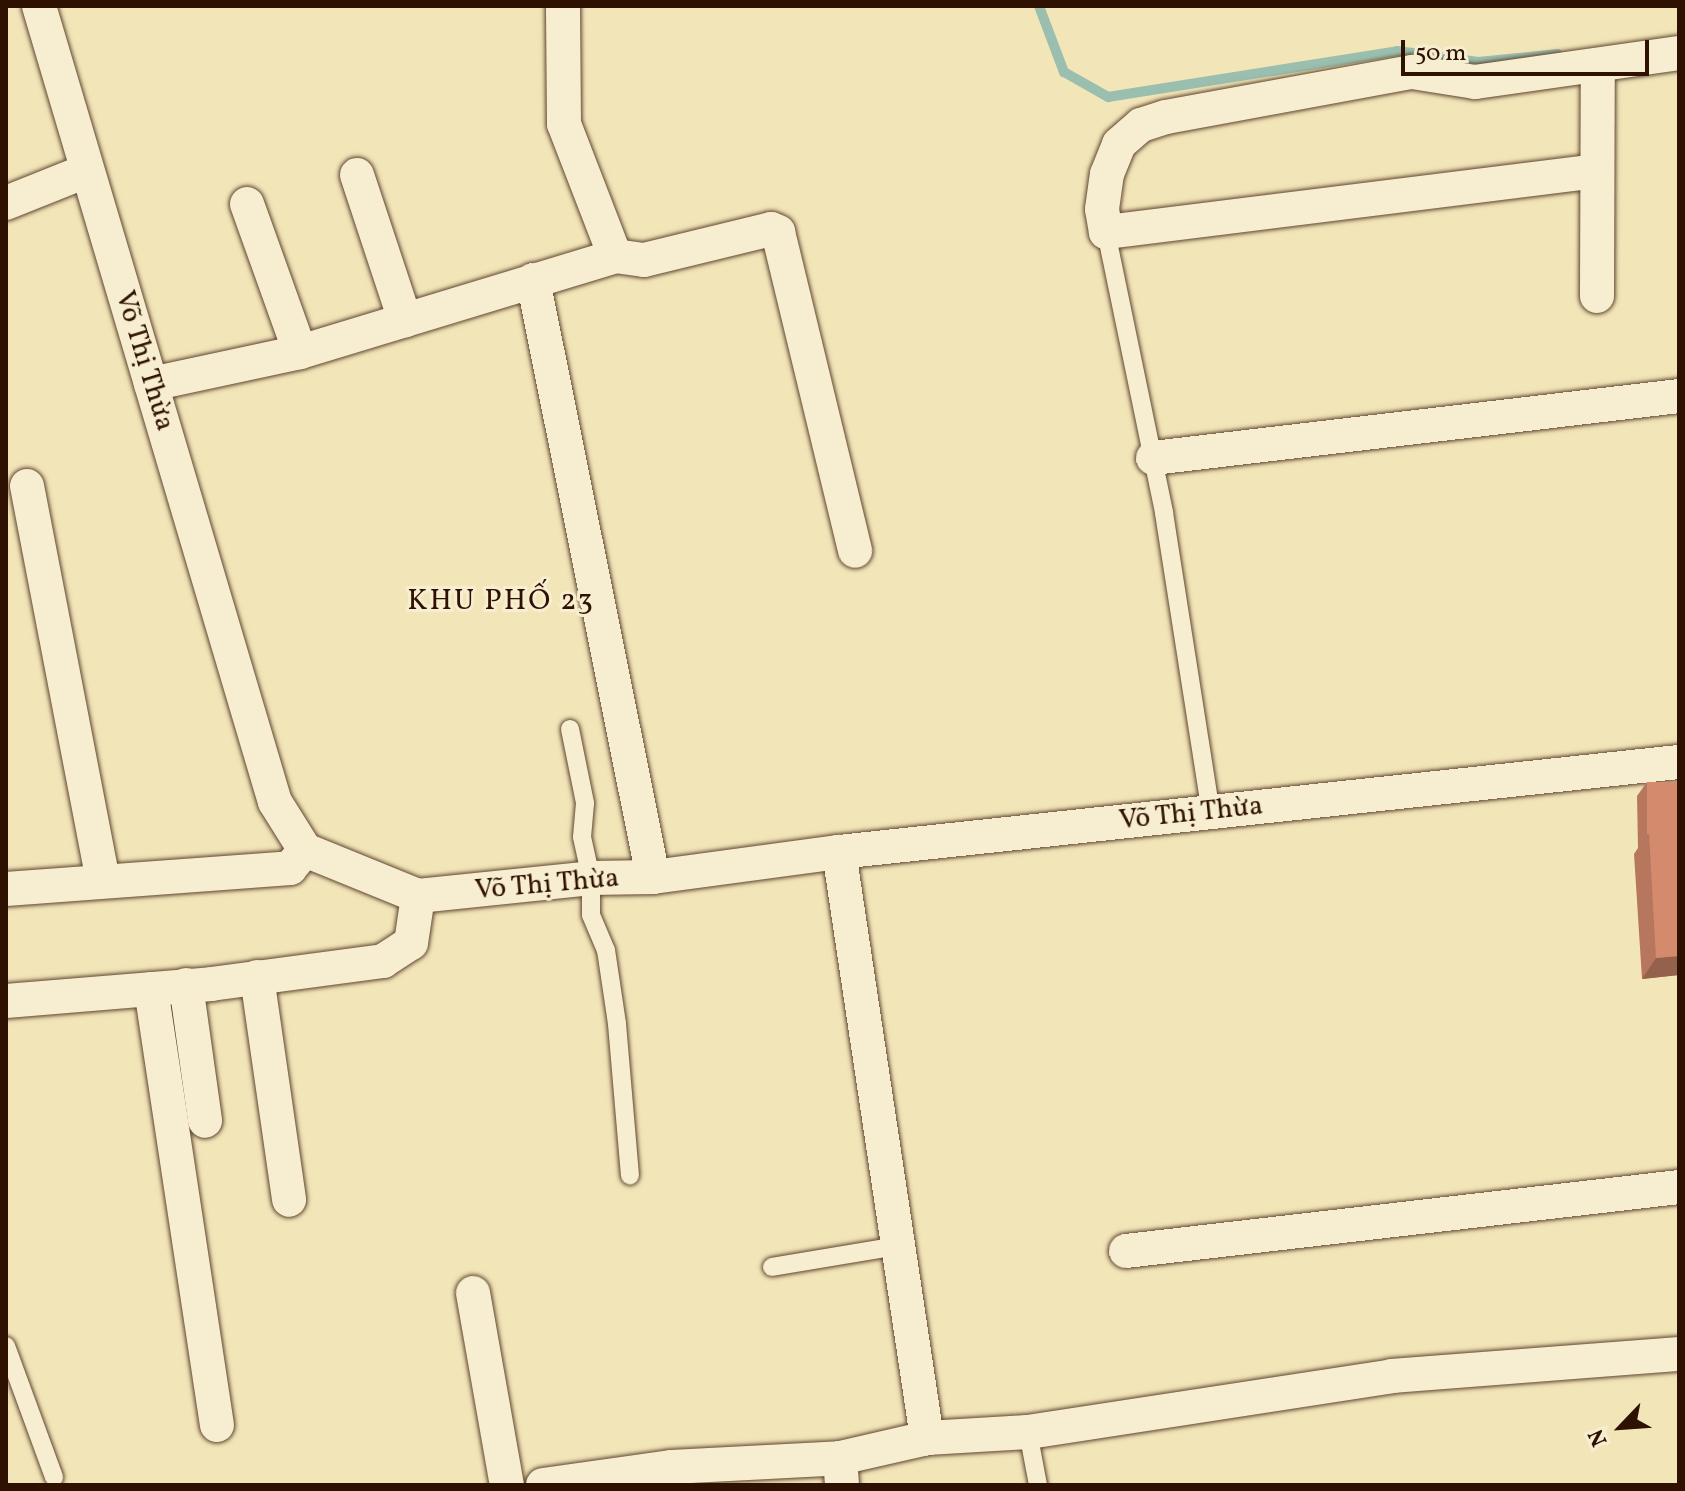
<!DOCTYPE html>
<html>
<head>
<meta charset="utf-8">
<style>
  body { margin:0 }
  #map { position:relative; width:1685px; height:1491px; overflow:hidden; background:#f2e5b8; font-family:Vollkorn,serif }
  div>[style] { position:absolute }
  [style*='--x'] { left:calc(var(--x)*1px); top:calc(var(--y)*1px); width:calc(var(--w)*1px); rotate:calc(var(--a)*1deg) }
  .stream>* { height:10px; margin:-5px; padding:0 5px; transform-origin:5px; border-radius:5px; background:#9bbfaf }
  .roads { filter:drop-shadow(0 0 2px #60462f) drop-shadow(0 0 2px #60462f) }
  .lane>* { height:18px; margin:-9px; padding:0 9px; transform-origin:9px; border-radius:9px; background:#f7eed1 }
  .street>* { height:34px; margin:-17px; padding:0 17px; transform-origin:17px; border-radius:17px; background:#f7eed1 }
  .wall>* { inset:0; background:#b6775e }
  .shaded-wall>* { inset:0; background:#94614c }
  .building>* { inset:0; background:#d48a6d; transform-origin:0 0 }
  span { translate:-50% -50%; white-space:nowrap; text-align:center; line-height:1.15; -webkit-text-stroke:6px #f7eed1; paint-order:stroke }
  .street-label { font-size:28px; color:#2f1101 }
  .neighbourhood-label { font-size:30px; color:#2f1101; letter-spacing:2px }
  .frame { position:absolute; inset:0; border:8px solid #2f1101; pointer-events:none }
  .north { position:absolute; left:1581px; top:1387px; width:80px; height:80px; -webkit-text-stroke:6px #f7eed1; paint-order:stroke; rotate:245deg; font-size:22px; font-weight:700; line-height:32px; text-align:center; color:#2f1101 }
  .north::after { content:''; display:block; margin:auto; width:28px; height:36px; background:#2f1101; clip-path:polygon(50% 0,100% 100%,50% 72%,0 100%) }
  .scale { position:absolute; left:1401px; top:40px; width:248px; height:36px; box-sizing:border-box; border:4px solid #2f1101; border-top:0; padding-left:10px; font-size:24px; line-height:28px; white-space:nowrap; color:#2f1101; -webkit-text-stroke:6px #f7eed1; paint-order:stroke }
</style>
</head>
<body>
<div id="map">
  <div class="stream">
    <div style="--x:1039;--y:6;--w:71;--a:69.3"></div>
    <div style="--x:1064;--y:72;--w:51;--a:29.6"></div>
    <div style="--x:1108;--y:97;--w:293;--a:-9"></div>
    <div style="--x:1397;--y:51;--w:82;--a:7.7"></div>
    <div style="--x:1478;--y:62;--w:80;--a:-5.7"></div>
  </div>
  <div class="roads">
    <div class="lane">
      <div style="--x:1106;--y:232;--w:287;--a:78.3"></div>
      <div style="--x:1164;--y:513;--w:303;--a:81.1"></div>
      <div style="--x:570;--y:729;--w:76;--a:78.5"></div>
      <div style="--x:585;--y:803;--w:34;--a:95"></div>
      <div style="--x:582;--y:837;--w:42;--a:77.6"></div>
      <div style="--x:591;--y:878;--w:37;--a:90"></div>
      <div style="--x:591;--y:915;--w:38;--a:67"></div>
      <div style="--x:606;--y:950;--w:75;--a:81.5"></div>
      <div style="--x:617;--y:1024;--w:152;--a:85.1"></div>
      <div style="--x:772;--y:1267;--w:128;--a:-9.5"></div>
      <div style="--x:6;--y:1346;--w:140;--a:69.9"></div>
      <div style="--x:1028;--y:1432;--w:54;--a:79.3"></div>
    </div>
    <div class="street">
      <div style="--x:39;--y:6;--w:830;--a:73.49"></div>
      <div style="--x:275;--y:802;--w:57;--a:58"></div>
      <div style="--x:305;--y:850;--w:122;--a:22.2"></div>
      <div style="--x:418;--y:896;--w:174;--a:-5.9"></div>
      <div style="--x:591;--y:878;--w:62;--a:-0.9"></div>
      <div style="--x:653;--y:877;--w:188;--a:-7.7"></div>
      <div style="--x:839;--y:852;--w:845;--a:-6.12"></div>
      <div style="--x:1597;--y:171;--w:495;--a:172.9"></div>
      <div style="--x:1106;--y:232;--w:23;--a:-100"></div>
      <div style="--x:1102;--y:209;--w:35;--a:-82"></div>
      <div style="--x:1107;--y:174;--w:32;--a:-68"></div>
      <div style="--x:1119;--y:144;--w:29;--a:-41"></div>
      <div style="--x:1141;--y:125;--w:26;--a:-18"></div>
      <div style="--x:1166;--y:117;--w:250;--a:-10.4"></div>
      <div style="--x:1412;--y:72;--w:64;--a:9"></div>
      <div style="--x:1475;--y:82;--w:206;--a:-8.1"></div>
      <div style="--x:357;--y:175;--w:153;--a:71.7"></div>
      <div style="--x:6;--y:203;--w:86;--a:-21.8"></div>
      <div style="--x:247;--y:204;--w:157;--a:70.3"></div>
      <div style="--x:615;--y:256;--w:29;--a:8"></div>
      <div style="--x:644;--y:260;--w:131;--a:-13.7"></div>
      <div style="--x:771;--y:229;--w:8;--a:23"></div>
      <div style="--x:778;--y:232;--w:328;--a:76.4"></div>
      <div style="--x:533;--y:280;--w:609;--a:78.63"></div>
      <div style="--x:1597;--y:296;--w:231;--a:-89.8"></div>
      <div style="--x:151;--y:384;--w:152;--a:-12.1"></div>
      <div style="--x:300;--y:352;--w:329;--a:-16.9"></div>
      <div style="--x:615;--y:256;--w:142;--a:-111.1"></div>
      <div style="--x:564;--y:124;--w:118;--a:-90.5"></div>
      <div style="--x:1153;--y:458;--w:530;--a:-6.72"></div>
      <div style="--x:27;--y:486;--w:401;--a:79.1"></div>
      <div style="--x:839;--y:852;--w:593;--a:81.46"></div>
      <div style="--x:6;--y:889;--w:285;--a:-4.2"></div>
      <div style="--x:290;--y:868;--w:23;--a:-50"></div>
      <div style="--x:257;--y:977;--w:225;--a:81.8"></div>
      <div style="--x:186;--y:985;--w:137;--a:82"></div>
      <div style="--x:151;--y:989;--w:441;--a:81.4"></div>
      <div style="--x:6;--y:1001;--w:206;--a:-4.7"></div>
      <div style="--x:211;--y:984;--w:174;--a:-7.6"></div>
      <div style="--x:383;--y:961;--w:33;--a:-33"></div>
      <div style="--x:411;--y:943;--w:48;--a:-81.5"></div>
      <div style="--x:1126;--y:1251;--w:557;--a:-6.6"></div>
      <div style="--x:473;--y:1293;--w:195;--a:80"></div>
      <div style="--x:543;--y:1485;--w:129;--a:-8"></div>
      <div style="--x:671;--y:1467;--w:169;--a:-3"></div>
      <div style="--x:842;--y:1485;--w:27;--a:-94"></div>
      <div style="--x:840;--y:1458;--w:89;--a:-12.9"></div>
      <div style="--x:927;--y:1438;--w:101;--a:-3.4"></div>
      <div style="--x:1028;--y:1432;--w:368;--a:-8.7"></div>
      <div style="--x:1392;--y:1376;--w:288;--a:-4.4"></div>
    </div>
  </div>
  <div class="wall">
    <div style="clip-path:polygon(1647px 782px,1679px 782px,1679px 975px,1642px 979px,1634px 854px,1638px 848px,1637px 796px)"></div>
  </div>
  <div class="shaded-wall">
    <div style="clip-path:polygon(1679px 956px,1679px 975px,1642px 979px,1656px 958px)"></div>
  </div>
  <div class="building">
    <div style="left:1647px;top:782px;width:32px;height:52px"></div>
    <div style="clip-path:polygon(1679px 832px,1679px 956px,1656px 958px,1649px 833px)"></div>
  </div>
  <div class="street-label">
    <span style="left:144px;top:361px;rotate:73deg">Võ Thị Thừa</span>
    <span style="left:1191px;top:814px;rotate:-6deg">Võ Thị Thừa</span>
    <span style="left:547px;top:885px;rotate:-5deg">Võ Thị Thừa</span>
  </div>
  <div class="neighbourhood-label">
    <span style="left:501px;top:601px">KHU PHỐ 23</span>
  </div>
  <div class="frame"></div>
  <div class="north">N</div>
  <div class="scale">50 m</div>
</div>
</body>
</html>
